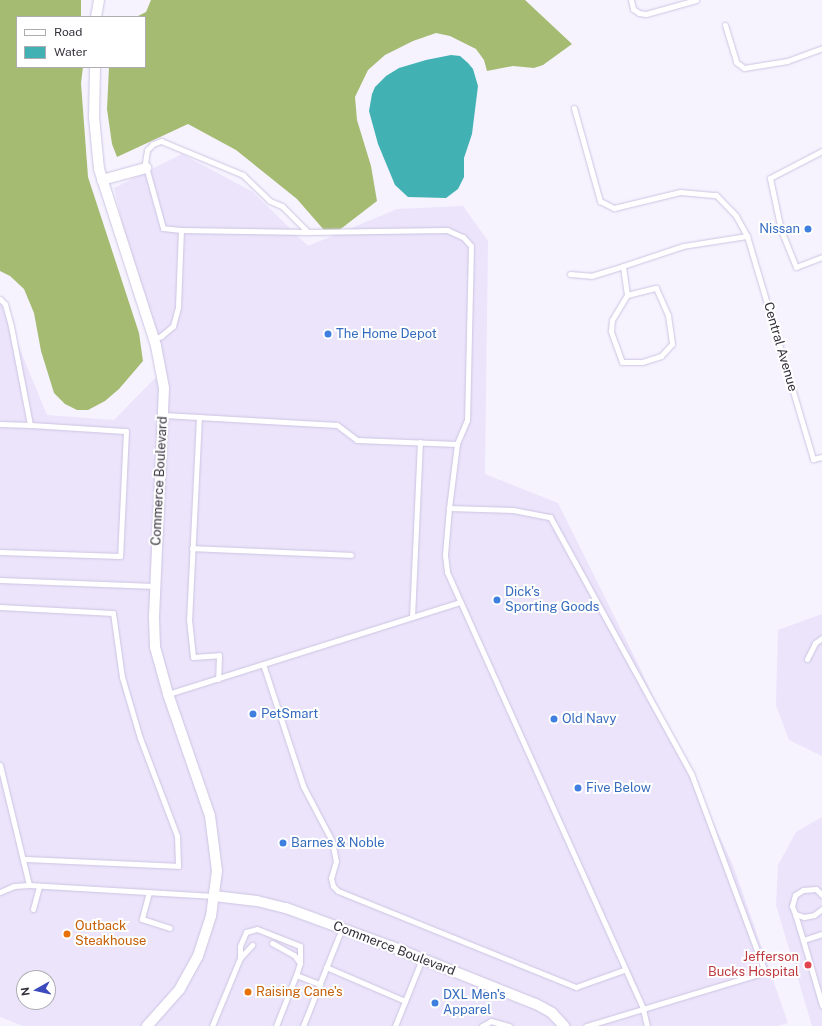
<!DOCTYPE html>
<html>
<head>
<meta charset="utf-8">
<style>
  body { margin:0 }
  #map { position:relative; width:822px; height:1026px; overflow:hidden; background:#f6f3ff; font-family:"Public Sans",sans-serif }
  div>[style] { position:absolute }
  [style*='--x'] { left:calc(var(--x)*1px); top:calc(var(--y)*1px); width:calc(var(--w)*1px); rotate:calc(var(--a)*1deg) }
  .built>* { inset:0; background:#ebe4fb }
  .forest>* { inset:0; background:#a5bb72 }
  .water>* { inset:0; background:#41b1b3 }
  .roads { filter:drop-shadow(0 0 1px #cdc4e1) drop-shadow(0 0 1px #cdc4e1) }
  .service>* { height:5px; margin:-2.5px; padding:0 2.5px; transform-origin:2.5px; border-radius:2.5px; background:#fff }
  .minor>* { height:10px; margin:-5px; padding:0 5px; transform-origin:5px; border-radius:5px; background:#fff }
  .dots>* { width:11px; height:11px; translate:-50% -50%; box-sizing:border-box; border:2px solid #fff; border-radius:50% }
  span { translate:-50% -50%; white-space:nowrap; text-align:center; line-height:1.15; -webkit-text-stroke:4px #fff; paint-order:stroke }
  .shop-label { font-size:13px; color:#366cbe }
  .right { translate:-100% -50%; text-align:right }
  .left { translate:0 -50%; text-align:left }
  .street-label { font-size:13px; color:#34303b }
  .food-label { font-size:13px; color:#c56008 }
  .health-label { font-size:13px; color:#be3a42 }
  .legend { position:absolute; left:16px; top:16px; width:130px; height:52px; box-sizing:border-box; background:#fff; border:1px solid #aeacb1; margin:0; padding:5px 7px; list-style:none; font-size:12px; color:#34303b }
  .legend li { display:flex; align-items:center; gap:8px; height:20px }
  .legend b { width:20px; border:1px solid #aeacb1 }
  .north { position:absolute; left:16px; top:970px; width:40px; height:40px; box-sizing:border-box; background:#fff; border:1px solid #aeacb1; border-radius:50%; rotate:262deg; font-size:11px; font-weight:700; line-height:16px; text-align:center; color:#34303b }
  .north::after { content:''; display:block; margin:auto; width:14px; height:18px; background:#3b4bbe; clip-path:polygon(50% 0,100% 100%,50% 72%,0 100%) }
</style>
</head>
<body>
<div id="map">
  <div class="built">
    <div style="clip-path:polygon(evenodd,182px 154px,253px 192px,308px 246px,397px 209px,463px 206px,488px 241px,485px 474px,558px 503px,638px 664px,733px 865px,788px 1023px,778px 1026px,23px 1026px,0 1017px,0 301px,47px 415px,114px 420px,158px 375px,114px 188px,182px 154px,24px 978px,48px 978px,48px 1002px,24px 1002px,24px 978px)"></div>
    <div style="clip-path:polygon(822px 614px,822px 756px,789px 740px,776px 705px,778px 630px)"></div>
    <div style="clip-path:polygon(822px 817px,822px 1026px,812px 1026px,776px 905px,778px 865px,796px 832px)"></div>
  </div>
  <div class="forest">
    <div style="clip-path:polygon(0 0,81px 0,81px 17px,17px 17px,17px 67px,83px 67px,81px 83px,88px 177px,139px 333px,143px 361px,119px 389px,105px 401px,88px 410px,77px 410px,65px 404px,54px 393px,41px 351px,34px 313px,24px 289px,10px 276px,0 271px)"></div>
    <div style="clip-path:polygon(151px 0,525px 0,572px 44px,543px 65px,534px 68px,513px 66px,487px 71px,484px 60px,476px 49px,450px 36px,436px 33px,413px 41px,385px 55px,368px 70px,355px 97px,357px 120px,371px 166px,377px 201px,338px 231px,324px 230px,297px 199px,236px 150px,188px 124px,117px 157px,112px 144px,107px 109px,109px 67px,145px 67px,145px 17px,136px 17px,146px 12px)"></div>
  </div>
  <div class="water">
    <div style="clip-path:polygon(451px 55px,460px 56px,468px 63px,473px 69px,478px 86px,472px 134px,464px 158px,464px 177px,458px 189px,446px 198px,408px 197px,395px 185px,378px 144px,369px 111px,372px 94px,375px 87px,386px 76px,399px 68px,426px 60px)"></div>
  </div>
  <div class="roads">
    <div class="service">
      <div style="--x:631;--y:0;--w:9;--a:77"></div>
      <div style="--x:633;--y:9;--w:7;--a:34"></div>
      <div style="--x:639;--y:13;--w:7;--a:8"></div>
      <div style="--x:646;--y:14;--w:52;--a:-15.6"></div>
      <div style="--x:725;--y:25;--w:39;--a:73"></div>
      <div style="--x:736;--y:62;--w:10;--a:37"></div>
      <div style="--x:744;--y:68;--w:44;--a:-9.2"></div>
      <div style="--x:787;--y:61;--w:37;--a:-20"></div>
      <div style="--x:574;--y:108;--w:97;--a:74.4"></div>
      <div style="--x:600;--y:201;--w:16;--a:27"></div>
      <div style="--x:614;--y:208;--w:68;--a:-13.6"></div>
      <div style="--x:680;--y:192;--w:36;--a:5"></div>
      <div style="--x:716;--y:195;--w:29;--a:46"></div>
      <div style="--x:736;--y:216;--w:23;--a:61"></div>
      <div style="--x:747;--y:236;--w:233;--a:73.5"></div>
      <div style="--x:813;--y:459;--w:9;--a:-13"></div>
      <div style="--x:822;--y:151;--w:59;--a:152.6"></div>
      <div style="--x:770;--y:178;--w:53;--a:78.1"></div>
      <div style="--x:781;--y:230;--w:40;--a:68"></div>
      <div style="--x:796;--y:267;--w:28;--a:-21"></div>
      <div style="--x:181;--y:230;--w:18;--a:-174"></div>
      <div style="--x:163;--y:228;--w:67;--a:-105.5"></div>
      <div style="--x:145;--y:163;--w:13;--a:-81"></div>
      <div style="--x:147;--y:150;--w:8;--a:-45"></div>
      <div style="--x:153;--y:144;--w:9;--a:-21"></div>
      <div style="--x:161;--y:141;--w:89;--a:22.5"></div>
      <div style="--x:243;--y:175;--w:37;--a:44"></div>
      <div style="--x:270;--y:201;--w:13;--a:23"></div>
      <div style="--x:282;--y:206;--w:37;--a:45"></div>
      <div style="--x:570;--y:274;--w:21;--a:5"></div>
      <div style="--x:591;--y:276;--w:34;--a:-17"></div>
      <div style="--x:627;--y:295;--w:30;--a:-14"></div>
      <div style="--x:656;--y:288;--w:30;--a:66"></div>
      <div style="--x:668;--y:315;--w:29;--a:82"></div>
      <div style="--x:672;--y:344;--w:16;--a:133"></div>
      <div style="--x:661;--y:356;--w:20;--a:162"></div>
      <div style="--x:642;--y:362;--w:20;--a:180"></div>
      <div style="--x:622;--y:362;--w:33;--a:-110"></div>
      <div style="--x:611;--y:331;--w:11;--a:-85"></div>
      <div style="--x:612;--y:320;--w:29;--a:-59"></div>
      <div style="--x:627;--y:295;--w:29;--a:-98"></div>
      <div style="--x:623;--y:266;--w:63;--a:-18.4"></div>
      <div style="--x:683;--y:246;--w:65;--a:-8.9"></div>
      <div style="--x:0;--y:299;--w:7;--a:45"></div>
      <div style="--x:5;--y:304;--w:23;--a:75"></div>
      <div style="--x:11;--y:326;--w:101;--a:79.1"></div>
      <div style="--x:30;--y:425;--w:96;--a:3.6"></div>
      <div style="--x:126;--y:431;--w:125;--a:92.7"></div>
      <div style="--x:120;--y:556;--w:120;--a:-178.1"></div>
      <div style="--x:154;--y:339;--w:8;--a:-23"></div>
      <div style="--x:161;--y:336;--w:16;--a:-40"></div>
      <div style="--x:173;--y:326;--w:20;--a:-75"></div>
      <div style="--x:178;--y:307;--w:77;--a:-87.8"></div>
      <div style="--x:181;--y:230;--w:127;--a:0.9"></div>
      <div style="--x:308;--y:232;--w:139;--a:-0.8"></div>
      <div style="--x:447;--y:230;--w:17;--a:24"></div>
      <div style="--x:463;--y:237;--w:12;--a:48"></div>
      <div style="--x:471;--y:246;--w:174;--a:91.3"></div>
      <div style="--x:467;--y:420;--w:26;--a:113"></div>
      <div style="--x:457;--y:444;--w:64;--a:97.1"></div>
      <div style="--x:449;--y:508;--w:64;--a:1.8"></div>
      <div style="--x:513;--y:510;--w:38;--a:11"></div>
      <div style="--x:550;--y:517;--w:292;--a:61.2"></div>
      <div style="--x:691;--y:773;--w:212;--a:69.6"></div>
      <div style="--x:765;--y:972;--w:187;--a:163.2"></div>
      <div style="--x:164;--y:415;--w:173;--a:3.3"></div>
      <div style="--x:337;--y:425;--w:25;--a:37"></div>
      <div style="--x:357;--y:440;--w:100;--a:2.3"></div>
      <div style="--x:199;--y:417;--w:202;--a:92.8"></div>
      <div style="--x:189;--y:619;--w:38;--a:84"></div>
      <div style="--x:193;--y:657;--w:26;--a:-4"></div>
      <div style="--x:219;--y:655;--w:24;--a:92"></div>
      <div style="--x:0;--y:424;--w:30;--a:2"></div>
      <div style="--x:449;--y:508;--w:47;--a:94.9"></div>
      <div style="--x:445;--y:555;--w:17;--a:83"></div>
      <div style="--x:447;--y:572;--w:479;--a:65.8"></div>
      <div style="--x:643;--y:1009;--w:17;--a:77"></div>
      <div style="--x:192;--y:548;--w:159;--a:2.5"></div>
      <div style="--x:0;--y:580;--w:155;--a:2.2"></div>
      <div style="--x:0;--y:607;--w:113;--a:3"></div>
      <div style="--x:113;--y:613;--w:65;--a:82"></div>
      <div style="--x:122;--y:677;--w:64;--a:73.6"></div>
      <div style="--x:140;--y:738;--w:105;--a:69.3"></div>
      <div style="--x:177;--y:836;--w:30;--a:88"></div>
      <div style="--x:178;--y:866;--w:155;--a:-177.4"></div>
      <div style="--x:412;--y:617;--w:175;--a:-87.4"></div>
      <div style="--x:807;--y:659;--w:18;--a:-63"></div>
      <div style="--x:815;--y:643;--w:9;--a:-36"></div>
      <div style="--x:263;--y:664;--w:128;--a:71.8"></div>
      <div style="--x:303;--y:786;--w:62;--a:62.2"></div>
      <div style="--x:332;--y:841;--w:20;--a:79"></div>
      <div style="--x:336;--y:861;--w:18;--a:106"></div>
      <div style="--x:331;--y:878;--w:8;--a:76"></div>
      <div style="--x:333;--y:886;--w:7;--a:45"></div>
      <div style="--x:338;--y:891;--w:257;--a:22"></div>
      <div style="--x:576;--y:987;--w:51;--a:-19.5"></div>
      <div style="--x:168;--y:694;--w:305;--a:-17.5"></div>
      <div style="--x:0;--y:765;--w:123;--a:76.4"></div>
      <div style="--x:0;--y:892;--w:15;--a:-23"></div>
      <div style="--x:14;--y:886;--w:15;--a:-4"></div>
      <div style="--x:29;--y:885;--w:185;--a:3.4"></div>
      <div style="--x:149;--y:892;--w:28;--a:105"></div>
      <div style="--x:142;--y:919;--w:29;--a:18"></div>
      <div style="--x:822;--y:895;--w:8;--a:-135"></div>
      <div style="--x:816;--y:889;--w:13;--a:176"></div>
      <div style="--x:803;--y:890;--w:9;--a:148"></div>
      <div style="--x:795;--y:895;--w:11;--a:105"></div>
      <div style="--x:792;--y:906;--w:9;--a:69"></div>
      <div style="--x:795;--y:914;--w:9;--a:18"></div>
      <div style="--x:804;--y:917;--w:10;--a:-11"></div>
      <div style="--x:814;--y:915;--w:10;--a:-37"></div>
      <div style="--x:33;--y:909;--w:24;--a:-75"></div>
      <div style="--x:795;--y:914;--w:27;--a:73"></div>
      <div style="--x:822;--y:934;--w:20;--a:162"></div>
      <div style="--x:803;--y:940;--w:68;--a:73.7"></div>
      <div style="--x:272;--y:943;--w:25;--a:29"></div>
      <div style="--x:294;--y:955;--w:10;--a:53"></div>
      <div style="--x:300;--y:963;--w:13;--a:108"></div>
      <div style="--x:240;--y:958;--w:12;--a:-90"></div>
      <div style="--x:240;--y:946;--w:15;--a:-67"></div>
      <div style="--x:246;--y:932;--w:11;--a:-15"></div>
      <div style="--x:257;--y:929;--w:46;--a:21.6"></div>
      <div style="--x:300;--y:946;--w:17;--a:90"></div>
      <div style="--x:326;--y:967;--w:86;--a:23.3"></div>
      <div style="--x:212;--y:1026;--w:74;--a:-67.6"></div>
      <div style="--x:240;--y:958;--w:18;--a:-47"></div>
      <div style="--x:276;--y:1026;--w:55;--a:-68.6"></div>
      <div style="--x:296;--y:975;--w:26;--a:21"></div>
      <div style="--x:303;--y:1026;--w:105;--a:-68.3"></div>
      <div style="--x:395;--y:1026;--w:72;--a:-68.1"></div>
      <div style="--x:482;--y:1026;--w:10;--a:-29"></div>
      <div style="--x:491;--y:1021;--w:19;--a:16"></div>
    </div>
    <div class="minor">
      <div style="--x:96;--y:17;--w:17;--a:-80"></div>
      <div style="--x:95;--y:67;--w:50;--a:91.1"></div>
      <div style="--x:94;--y:117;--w:52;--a:84.5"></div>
      <div style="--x:99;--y:169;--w:186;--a:72.1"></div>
      <div style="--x:156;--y:346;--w:43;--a:79.2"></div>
      <div style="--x:164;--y:388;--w:230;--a:92.5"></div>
      <div style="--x:154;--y:618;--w:29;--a:88"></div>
      <div style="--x:155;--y:647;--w:49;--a:74.5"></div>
      <div style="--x:168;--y:694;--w:129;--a:71"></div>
      <div style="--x:210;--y:816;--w:55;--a:82.7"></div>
      <div style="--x:217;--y:871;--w:45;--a:97.6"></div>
      <div style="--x:211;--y:916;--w:42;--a:108"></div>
      <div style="--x:198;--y:956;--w:38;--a:119"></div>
      <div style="--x:180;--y:989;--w:50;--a:131.7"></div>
      <div style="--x:102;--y:180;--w:46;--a:-15.3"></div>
      <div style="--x:214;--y:896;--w:43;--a:6.6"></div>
      <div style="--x:257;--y:901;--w:30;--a:14"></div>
      <div style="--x:286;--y:908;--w:111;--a:20.1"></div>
      <div style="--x:390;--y:946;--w:157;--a:21.7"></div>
      <div style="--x:536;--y:1004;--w:18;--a:29"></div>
      <div style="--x:552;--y:1013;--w:18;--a:47"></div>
    </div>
  </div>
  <div class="dots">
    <div style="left:808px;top:229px;background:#3f7fe0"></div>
    <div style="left:328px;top:334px;background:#3f7fe0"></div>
    <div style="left:497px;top:600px;background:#3f7fe0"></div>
    <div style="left:253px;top:714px;background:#3f7fe0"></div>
    <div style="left:554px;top:719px;background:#3f7fe0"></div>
    <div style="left:578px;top:788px;background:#3f7fe0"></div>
    <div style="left:283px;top:843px;background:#3f7fe0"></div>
    <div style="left:67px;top:934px;background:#e8710a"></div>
    <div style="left:808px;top:965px;background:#e0444e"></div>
    <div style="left:248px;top:992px;background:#e8710a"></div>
    <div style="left:435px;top:1003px;background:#3f7fe0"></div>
  </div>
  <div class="shop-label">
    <span class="right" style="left:800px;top:229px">Nissan</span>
    <span class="left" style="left:336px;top:334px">The Home Depot</span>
    <span class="left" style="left:505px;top:600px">Dick's<br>Sporting Goods</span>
    <span class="left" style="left:261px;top:714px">PetSmart</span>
    <span class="left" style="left:562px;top:719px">Old Navy</span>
    <span class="left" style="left:586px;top:788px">Five Below</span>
    <span class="left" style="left:291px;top:843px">Barnes &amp; Noble</span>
    <span class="left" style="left:443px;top:1003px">DXL Men's<br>Apparel</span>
  </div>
  <div class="street-label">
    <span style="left:780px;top:347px;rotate:74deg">Central Avenue</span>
    <span style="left:160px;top:481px;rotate:-87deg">Commerce Boulevard</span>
    <span style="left:394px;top:949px;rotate:21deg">Commerce Boulevard</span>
  </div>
  <div class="food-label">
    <span class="left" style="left:75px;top:934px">Outback<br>Steakhouse</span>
    <span class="left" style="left:256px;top:992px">Raising Cane's</span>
  </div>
  <div class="health-label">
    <span class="right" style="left:799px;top:965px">Jefferson<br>Bucks Hospital</span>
  </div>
  <ul class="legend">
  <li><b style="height:5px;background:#fff"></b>Road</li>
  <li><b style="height:11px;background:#41b1b3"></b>Water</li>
  </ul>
  <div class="north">N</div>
</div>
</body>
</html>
